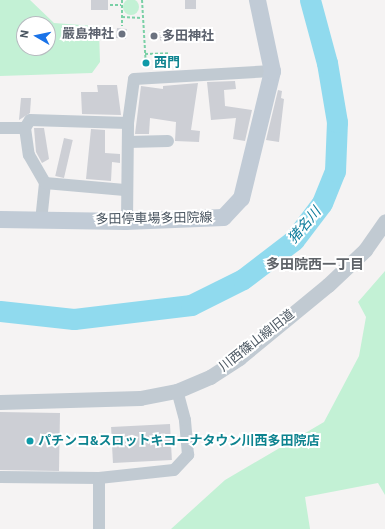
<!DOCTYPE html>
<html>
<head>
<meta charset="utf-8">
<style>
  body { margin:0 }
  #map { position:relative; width:385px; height:529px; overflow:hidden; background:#f5f3f3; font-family:Roboto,"Noto Sans JP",sans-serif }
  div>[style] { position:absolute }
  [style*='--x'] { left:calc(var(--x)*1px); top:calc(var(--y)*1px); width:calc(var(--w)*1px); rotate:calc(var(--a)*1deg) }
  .green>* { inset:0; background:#c3f1d5 }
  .round { border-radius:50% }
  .river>* { height:21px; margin:-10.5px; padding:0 10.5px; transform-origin:10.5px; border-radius:10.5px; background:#90daee }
  .building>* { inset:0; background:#cdcfd5; transform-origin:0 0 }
  .path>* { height:2px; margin-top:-1px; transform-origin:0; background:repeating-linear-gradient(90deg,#7ad0a6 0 3px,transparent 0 5px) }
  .minor>* { height:12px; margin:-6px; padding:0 6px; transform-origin:6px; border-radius:6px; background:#c1cad2 }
  .tertiary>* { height:15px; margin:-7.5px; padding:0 7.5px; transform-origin:7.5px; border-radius:7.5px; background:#c1cad2 }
  .secondary>* { height:17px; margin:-8.5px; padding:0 8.5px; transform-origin:8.5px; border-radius:8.5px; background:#c1cbd6 }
  .dots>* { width:11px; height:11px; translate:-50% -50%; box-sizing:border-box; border:2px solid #fff; border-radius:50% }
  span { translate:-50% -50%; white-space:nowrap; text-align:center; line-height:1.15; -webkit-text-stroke:4px #fff; paint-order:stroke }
  .worship-label { font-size:13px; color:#5b616d; font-weight:700 }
  .right { translate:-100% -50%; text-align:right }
  .left { translate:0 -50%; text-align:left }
  .culture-label { font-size:13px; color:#0d838f; font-weight:700 }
  .street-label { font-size:13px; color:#4a5661 }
  .water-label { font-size:14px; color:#0c7c9b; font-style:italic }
  .neighbourhood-label { font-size:14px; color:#5f6368; font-weight:700 }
  .north { position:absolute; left:16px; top:16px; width:40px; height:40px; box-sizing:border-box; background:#fff; border:1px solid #b7bbc0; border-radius:50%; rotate:279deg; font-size:11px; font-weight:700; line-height:16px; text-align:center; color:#4a5661 }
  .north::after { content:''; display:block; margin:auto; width:14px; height:18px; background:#1a73e8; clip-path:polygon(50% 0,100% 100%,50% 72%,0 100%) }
</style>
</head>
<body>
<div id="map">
  <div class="green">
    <div class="round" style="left:123px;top:-1px;width:16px;height:16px"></div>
    <div style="clip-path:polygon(evenodd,0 0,30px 0,54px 23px,95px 26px,99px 30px,100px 62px,92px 73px,0 76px,0 0,24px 24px,48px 24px,48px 48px,24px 48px,24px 24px)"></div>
    <div style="clip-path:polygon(385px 271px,385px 495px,378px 483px,305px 497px,310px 529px,171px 529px,225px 480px,324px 422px,359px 356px,366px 317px,358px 302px)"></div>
  </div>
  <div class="river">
    <div style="--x:0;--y:311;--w:74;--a:6.2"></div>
    <div style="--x:74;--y:319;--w:118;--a:-6.8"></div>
    <div style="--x:191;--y:305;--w:58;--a:-26.6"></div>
    <div style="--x:243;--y:279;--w:64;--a:-37.4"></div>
    <div style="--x:294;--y:240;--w:46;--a:-52.9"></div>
    <div style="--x:322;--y:203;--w:35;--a:-68"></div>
    <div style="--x:335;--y:171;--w:49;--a:-87.7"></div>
    <div style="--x:337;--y:122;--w:60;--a:-99.6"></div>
    <div style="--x:327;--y:63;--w:65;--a:-105.1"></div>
  </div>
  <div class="building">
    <div style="left:91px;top:0;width:17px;height:10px"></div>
    <div style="left:185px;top:0;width:11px;height:9px"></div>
    <div style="left:117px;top:28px;width:10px;height:10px;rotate:6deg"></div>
    <div style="left:175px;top:29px;width:10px;height:16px;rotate:84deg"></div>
    <div style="clip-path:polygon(235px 81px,236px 89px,224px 90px,225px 106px,252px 110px,245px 141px,233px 139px,236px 118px,211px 120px,207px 82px)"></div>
    <div style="clip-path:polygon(198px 83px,191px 130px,200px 131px,199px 142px,175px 141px,176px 122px,150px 118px,149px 134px,135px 134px,141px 86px,163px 89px,163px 86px)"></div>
    <div style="clip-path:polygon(97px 85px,117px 85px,121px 115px,82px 114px,81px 92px,98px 92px)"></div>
    <div style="clip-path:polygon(278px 90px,282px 91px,281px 98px,284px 99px,279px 142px,266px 140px)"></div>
    <div style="clip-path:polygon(21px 98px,31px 98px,30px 113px,19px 120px)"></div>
    <div style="clip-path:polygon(34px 128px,44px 128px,49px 159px,42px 163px,36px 152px)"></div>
    <div style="clip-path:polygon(91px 129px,105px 130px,105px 153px,120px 154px,120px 163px,112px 162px,111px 181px,86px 179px)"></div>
    <div style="left:64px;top:138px;width:9px;height:39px;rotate:13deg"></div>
    <div style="left:0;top:412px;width:60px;height:58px;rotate:1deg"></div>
    <div style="left:170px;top:424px;width:36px;height:59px;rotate:87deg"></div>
  </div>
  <div class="path">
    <div style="--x:122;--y:0;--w:26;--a:90"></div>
    <div style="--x:142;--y:0;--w:67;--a:86.6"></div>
    <div style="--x:110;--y:5;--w:11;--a:0"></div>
    <div style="--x:122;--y:17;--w:20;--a:3"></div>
    <div style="--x:145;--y:54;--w:25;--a:-2"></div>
  </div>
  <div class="minor">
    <div style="--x:0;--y:128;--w:25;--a:0"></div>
    <div style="--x:25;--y:128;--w:9;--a:-58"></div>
    <div style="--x:30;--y:120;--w:98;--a:1.8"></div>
    <div style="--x:25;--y:128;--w:27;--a:82"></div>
    <div style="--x:29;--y:155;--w:32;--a:60"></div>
    <div style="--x:45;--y:183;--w:38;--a:96"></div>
    <div style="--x:128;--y:142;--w:40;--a:-1.4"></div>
    <div style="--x:45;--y:183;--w:80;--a:5"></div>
    <div style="--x:127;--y:221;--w:98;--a:-89.4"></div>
    <div style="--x:128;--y:123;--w:44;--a:-82.2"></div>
    <div style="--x:134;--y:79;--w:138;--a:-3.3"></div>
    <div style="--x:0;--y:477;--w:99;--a:0.6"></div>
    <div style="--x:99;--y:478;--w:75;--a:-6.1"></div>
    <div style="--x:174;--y:470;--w:21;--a:-47"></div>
    <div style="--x:188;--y:455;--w:35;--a:-95"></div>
    <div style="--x:185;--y:420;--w:30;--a:-105"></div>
    <div style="--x:99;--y:478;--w:51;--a:90"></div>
  </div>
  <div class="tertiary">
    <div style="--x:0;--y:402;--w:140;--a:-1.6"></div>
    <div style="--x:140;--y:398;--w:38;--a:-11"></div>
    <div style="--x:177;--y:391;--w:36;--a:-23"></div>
    <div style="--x:210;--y:377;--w:35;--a:-33"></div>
    <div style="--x:239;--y:358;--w:115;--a:-39.4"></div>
    <div style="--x:328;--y:285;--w:51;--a:-43.4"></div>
    <div style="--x:365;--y:250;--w:35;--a:-55"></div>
  </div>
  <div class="secondary">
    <div style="--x:0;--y:219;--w:125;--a:0.9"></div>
    <div style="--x:125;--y:221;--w:98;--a:-2.3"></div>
    <div style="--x:223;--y:217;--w:26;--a:-47"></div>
    <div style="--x:241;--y:198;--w:131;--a:-76.3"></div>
    <div style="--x:272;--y:71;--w:73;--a:-101.9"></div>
  </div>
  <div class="dots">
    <div style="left:122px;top:34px;background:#6b7280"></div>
    <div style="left:154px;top:36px;background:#6b7280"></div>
    <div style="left:146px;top:63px;background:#0f9aa8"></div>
    <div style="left:30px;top:441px;background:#0f9aa8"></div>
  </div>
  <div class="worship-label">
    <span class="right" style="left:114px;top:34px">嚴島神社</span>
    <span class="left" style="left:162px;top:36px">多田神社</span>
  </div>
  <div class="culture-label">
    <span class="left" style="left:154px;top:63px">西門</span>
    <span class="left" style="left:38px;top:441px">パチンコ&amp;スロットキコーナタウン川西多田院店</span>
  </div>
  <div class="street-label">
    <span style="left:154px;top:219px;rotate:-1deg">多田停車場多田院線</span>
    <span style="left:257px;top:341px;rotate:-38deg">川西篠山線旧道</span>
  </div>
  <div class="water-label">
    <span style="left:304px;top:225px;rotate:-50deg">猪名川</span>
  </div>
  <div class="neighbourhood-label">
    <span style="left:315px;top:264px">多田院西一丁目</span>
  </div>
  <div class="north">N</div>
</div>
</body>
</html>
